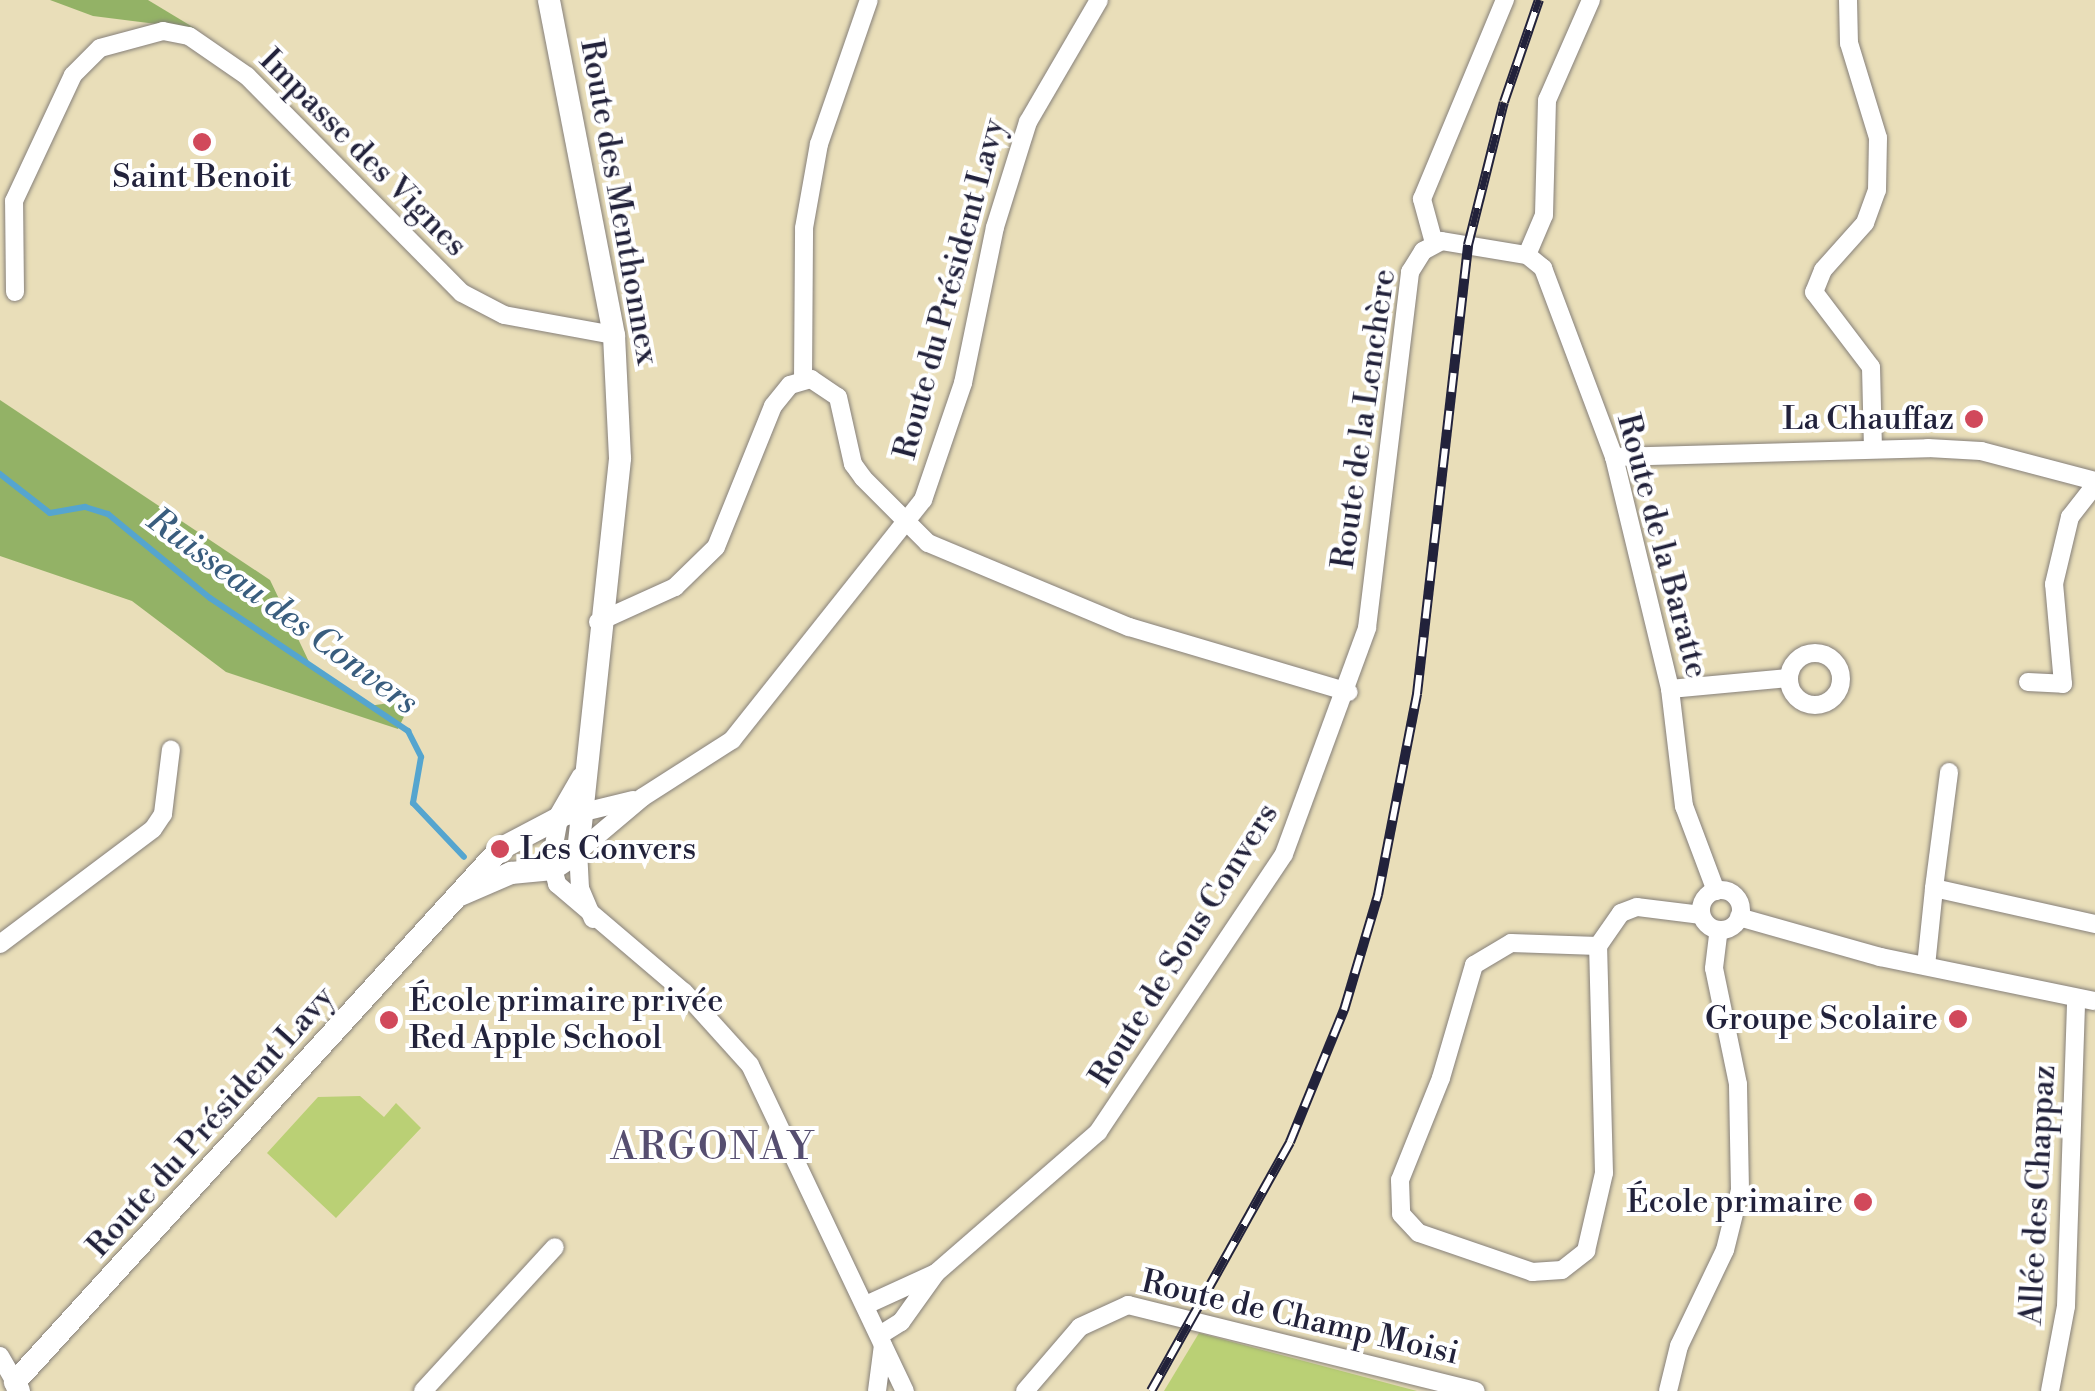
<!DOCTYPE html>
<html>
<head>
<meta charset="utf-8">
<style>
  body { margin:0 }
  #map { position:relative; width:2095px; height:1391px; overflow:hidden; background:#e9deb9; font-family:"Libre Bodoni",serif }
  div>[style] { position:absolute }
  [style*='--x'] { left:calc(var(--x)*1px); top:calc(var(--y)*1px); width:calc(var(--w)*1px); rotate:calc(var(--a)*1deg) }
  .green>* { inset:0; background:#bad075 }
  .forest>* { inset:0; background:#93b266 }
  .stream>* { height:6px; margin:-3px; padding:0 3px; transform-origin:3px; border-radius:3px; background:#55a5cf }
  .roads { filter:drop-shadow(0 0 2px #86807a) drop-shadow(0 0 2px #86807a) }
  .minor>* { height:18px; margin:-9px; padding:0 9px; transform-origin:9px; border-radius:9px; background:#fff }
  .minor>.ring { margin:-9px; padding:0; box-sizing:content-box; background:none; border:18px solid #fff; border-radius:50% }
  .tertiary>* { height:22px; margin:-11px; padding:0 11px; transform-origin:11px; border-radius:11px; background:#fff }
  .rail>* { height:10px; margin-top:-5px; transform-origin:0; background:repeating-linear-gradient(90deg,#fff 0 19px,#22223b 0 38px); box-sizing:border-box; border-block:2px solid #22223b }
  .dots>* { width:28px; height:28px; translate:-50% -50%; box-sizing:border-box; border:5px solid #fff; border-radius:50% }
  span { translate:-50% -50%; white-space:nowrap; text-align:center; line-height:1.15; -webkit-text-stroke:8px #fff; paint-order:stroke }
  .street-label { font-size:32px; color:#22223b }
  .poi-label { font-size:32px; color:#22223b }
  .right { translate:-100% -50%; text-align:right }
  .left { translate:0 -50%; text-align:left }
  .water-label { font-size:35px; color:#395d7e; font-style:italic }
  .quarter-label { font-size:38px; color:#564e70; letter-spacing:2.5px }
</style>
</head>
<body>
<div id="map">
  <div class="green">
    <div style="clip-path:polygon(360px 1096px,384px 1117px,396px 1103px,421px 1128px,336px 1218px,267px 1153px,318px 1097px)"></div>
    <div style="clip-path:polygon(1199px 1333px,1417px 1391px,1164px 1391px)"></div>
  </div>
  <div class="forest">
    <div style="clip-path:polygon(50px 0,148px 0,196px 29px,93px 16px)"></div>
    <div style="clip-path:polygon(0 400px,270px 580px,311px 666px,368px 706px,412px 700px,398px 729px,226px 672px,132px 601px,0 556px)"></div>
  </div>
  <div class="stream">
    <div style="--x:0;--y:474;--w:63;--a:38"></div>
    <div style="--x:50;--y:513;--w:36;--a:-10"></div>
    <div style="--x:85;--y:507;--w:24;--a:17"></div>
    <div style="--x:108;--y:514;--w:132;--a:39.5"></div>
    <div style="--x:210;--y:598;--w:239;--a:33.9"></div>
    <div style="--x:408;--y:731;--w:29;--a:63"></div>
    <div style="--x:421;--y:757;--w:47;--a:99.9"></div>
    <div style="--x:413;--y:803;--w:74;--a:46.6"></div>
  </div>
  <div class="roads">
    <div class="minor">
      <div style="--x:1591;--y:0;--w:109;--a:113.7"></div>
      <div style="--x:1547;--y:100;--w:115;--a:91.5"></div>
      <div style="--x:1544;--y:215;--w:43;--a:113"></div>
      <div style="--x:1527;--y:255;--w:21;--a:39"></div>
      <div style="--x:1543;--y:268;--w:202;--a:69.4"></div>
      <div style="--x:1614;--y:457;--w:239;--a:76.4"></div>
      <div style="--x:1670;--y:689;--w:118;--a:83.2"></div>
      <div style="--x:1684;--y:806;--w:91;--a:69.4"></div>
      <div style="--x:1848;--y:0;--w:43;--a:88.7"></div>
      <div style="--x:1849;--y:43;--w:99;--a:73"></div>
      <div style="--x:1878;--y:138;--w:52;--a:91.1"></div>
      <div style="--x:1877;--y:190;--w:35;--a:110"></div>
      <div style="--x:1865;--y:223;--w:63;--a:131.8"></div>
      <div style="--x:1823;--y:270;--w:24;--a:112"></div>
      <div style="--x:1814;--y:292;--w:94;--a:52.8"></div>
      <div style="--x:1871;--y:367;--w:81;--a:88.6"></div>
      <div style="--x:1434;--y:243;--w:46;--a:-105.3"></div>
      <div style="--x:1422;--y:199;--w:216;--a:-67.4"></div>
      <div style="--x:15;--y:292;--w:91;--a:-90.6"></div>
      <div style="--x:14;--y:201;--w:139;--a:-64.9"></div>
      <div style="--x:73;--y:75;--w:38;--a:-45"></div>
      <div style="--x:100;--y:48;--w:65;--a:-15.1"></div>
      <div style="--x:163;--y:31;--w:26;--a:11"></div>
      <div style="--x:189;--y:36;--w:70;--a:34.6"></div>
      <div style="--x:247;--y:76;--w:305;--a:45.3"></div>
      <div style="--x:462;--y:293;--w:47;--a:27.6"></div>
      <div style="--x:504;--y:315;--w:112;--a:10.3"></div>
      <div style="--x:803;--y:380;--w:152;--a:-89.6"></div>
      <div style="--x:804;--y:228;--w:85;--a:-79.9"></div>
      <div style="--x:819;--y:144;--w:152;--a:-70.9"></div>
      <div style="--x:1614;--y:457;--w:314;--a:-1.6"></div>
      <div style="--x:1928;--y:448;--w:53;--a:3.2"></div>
      <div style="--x:1981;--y:451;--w:118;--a:14.7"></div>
      <div style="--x:598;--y:622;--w:85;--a:-24.4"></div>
      <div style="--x:675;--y:587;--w:57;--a:-44.3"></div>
      <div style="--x:716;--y:547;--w:152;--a:-68"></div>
      <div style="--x:773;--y:406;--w:27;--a:-51"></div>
      <div style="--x:790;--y:385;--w:22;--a:-16"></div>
      <div style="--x:811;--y:379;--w:32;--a:34"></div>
      <div style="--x:838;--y:397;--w:69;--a:77.4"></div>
      <div style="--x:853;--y:464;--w:17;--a:54"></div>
      <div style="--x:863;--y:478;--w:92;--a:45"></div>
      <div style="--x:928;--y:543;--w:218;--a:22.7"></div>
      <div style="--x:1129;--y:627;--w:229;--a:16.5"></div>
      <div class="ring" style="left:1789px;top:653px;width:34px;height:34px"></div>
      <div style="--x:2028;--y:682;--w:35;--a:3"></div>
      <div style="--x:2063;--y:684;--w:100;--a:-95.1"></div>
      <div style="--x:2054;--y:584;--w:69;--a:-76.6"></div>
      <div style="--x:2070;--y:517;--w:41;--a:-52"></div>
      <div style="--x:1670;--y:689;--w:119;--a:-5.3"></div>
      <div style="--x:633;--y:800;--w:76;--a:166.3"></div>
      <div style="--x:559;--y:818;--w:44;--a:100.5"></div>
      <div style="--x:551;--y:861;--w:24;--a:75"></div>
      <div style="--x:557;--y:884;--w:167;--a:40.4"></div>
      <div style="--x:684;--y:992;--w:98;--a:47.9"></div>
      <div style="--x:750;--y:1065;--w:361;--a:64.6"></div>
      <div style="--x:1934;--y:888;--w:117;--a:-82.6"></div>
      <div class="ring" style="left:1701px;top:890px;width:22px;height:22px"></div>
      <div style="--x:1739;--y:917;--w:147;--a:15.8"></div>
      <div style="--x:1880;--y:957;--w:219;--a:11.6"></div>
      <div style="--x:593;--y:919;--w:34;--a:-113"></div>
      <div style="--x:580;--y:888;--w:36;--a:-93"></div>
      <div style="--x:578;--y:852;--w:85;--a:-40.2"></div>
      <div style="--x:643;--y:797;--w:106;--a:-32.6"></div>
      <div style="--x:732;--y:740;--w:307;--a:-51.5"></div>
      <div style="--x:923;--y:500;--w:124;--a:-71.1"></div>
      <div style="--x:963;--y:383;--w:159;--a:-78.4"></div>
      <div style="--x:995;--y:227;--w:110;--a:-72.6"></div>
      <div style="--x:1028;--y:122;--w:141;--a:-59.8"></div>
      <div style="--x:0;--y:944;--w:191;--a:-36.9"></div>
      <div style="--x:153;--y:829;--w:18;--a:-56"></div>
      <div style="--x:163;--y:814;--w:65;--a:-83"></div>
      <div style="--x:1598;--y:946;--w:87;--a:-178"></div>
      <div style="--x:1511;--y:943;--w:43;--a:149.3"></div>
      <div style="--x:1474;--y:965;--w:118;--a:106.3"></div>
      <div style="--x:1441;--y:1078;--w:110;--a:111.9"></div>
      <div style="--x:1400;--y:1180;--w:34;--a:88"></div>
      <div style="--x:1401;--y:1214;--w:26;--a:47"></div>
      <div style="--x:1419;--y:1233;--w:120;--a:19"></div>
      <div style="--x:1532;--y:1272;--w:30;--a:-4"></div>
      <div style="--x:1562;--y:1270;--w:31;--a:-38"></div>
      <div style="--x:1586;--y:1251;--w:80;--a:-77"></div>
      <div style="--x:1604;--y:1173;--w:227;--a:-91.5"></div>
      <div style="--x:1598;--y:946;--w:40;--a:-55.1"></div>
      <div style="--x:1621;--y:913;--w:17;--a:-21"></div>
      <div style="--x:1637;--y:907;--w:64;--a:7.1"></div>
      <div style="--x:1926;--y:966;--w:78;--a:-84.1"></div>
      <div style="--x:1934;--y:888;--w:165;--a:12.6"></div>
      <div style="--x:866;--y:1305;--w:77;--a:-24.6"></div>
      <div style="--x:880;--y:1335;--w:25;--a:-32"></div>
      <div style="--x:901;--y:1322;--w:60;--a:-54.5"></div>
      <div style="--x:936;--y:1273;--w:215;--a:-41"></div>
      <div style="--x:1098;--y:1132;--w:334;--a:-56.2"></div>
      <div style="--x:1284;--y:854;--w:241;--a:-69.8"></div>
      <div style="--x:1367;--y:628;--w:359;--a:-83.1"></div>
      <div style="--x:1410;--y:272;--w:25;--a:-58"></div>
      <div style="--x:1423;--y:251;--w:21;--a:-28"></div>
      <div style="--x:1442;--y:241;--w:86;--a:9.4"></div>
      <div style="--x:0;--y:1356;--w:30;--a:60"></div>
      <div style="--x:423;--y:1391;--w:195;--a:-47.5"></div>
      <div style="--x:877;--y:1391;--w:46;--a:-82.6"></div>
      <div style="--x:1025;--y:1391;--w:84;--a:-49.3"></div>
      <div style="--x:1080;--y:1327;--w:53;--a:-24.6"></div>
      <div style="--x:1128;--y:1305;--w:358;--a:13.9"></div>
      <div style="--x:1668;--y:1391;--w:46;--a:-76.3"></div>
      <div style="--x:1679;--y:1346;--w:106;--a:-64.4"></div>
      <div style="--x:1725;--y:1250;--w:62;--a:-76"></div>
      <div style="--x:1740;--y:1190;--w:106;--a:-91.1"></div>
      <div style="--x:1738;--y:1084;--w:118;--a:-101.7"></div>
      <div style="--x:1714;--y:968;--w:38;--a:-83"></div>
      <div style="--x:2050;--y:1391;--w:86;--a:-79.3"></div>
      <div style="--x:2066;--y:1306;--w:305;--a:-88.1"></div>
    </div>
    <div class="tertiary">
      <div style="--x:458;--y:896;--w:58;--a:-23.5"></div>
      <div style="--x:511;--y:873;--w:42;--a:-5.4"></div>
      <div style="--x:553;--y:869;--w:30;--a:-34"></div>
      <div style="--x:578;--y:852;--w:396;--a:-83.9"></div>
      <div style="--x:620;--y:458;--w:123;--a:-92.8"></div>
      <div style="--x:614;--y:335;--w:341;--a:-101"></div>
      <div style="--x:19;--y:1391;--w:10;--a:-114"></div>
      <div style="--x:15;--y:1382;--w:721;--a:-47.7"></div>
      <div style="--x:500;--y:849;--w:67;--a:-27.7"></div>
      <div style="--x:559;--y:818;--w:46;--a:-60.1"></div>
    </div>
  </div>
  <div class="rail">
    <div style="--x:1151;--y:1391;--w:285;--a:-60.8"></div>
    <div style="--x:1290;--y:1142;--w:143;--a:-67.8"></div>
    <div style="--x:1344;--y:1010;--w:120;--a:-73.5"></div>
    <div style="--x:1378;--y:895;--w:205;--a:-79"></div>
    <div style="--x:1417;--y:694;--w:452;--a:-83.5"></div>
    <div style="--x:1468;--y:245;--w:147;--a:-75.9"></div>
    <div style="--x:1504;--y:102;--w:108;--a:-71.1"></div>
  </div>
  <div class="dots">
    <div style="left:202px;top:142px;background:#d1495b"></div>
    <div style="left:1974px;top:419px;background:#d1495b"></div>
    <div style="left:500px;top:849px;background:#d1495b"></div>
    <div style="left:1958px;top:1019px;background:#d1495b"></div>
    <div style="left:389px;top:1020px;background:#d1495b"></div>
    <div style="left:1863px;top:1202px;background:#d1495b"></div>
  </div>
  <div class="street-label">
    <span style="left:363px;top:153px;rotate:45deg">Impasse des Vignes</span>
    <span style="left:619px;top:202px;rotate:80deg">Route des Menthonnex</span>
    <span style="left:950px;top:289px;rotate:-75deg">Route du Président Lavy</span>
    <span style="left:1364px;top:419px;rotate:-82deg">Route de la Lenchère</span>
    <span style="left:1662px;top:546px;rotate:75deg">Route de la Baratte</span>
    <span style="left:1184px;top:945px;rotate:-58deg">Route de Sous Convers</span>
    <span style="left:211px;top:1122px;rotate:-48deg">Route du Président Lavy</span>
    <span style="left:2038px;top:1195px;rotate:-87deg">Allée des Chappaz</span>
    <span style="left:1300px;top:1318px;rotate:13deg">Route de Champ Moisi</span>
  </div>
  <div class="poi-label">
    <span style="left:202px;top:177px">Saint Benoit</span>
    <span class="right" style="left:1954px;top:419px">La Chauffaz</span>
    <span class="left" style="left:520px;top:849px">Les Convers</span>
    <span class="left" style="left:409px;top:1020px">École primaire privée<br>Red Apple School</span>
    <span class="right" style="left:1938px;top:1019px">Groupe Scolaire</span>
    <span class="right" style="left:1843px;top:1202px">École primaire</span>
  </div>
  <div class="water-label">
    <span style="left:282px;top:612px;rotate:36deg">Ruisseau des Convers</span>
  </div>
  <div class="quarter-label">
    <span style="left:713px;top:1148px">ARGONAY</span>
  </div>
</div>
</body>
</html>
